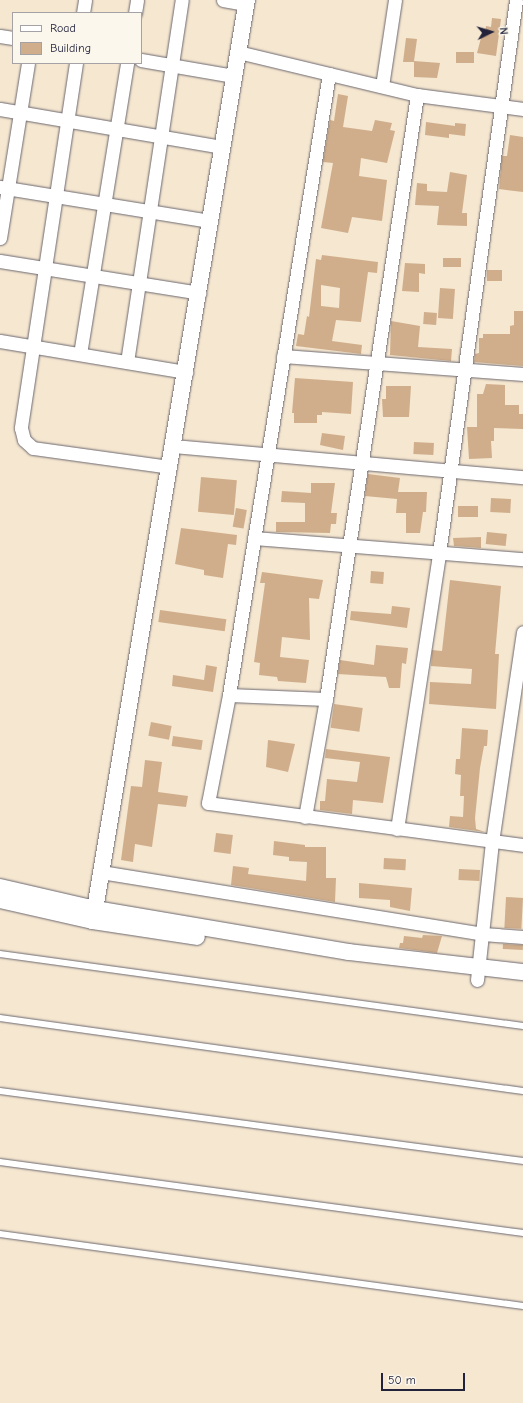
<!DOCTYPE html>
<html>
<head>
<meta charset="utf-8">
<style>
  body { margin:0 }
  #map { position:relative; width:523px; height:1403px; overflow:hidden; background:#f5e7d0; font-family:"Comic Neue",sans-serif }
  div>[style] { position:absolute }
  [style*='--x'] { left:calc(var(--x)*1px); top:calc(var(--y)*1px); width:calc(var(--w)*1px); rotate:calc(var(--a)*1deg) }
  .building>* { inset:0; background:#d0ae8b; transform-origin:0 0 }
  .roads { filter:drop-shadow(0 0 1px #6c676f) drop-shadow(0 0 1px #6c676f) }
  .service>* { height:6px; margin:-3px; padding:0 3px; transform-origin:3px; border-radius:3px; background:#fff }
  .minor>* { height:13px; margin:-6.5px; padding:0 6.5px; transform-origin:6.5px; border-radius:6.5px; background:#fff }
  .tertiary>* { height:16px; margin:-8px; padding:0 8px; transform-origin:8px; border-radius:8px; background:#fff }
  span { translate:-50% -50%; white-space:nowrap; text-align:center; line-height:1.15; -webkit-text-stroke:3px #fbf7ec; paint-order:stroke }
  .legend { position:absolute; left:12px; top:12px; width:130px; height:52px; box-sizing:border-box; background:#fbf7ec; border:1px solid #a4a2a5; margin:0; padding:5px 7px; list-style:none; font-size:12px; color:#22223b }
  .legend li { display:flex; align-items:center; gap:8px; height:20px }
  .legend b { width:20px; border:1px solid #a4a2a5 }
  .north { position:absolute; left:471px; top:12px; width:40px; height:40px; -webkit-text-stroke:3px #fbf7ec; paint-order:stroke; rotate:85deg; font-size:11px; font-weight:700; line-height:16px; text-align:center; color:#22223b }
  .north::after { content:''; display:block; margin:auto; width:14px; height:18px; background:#22223b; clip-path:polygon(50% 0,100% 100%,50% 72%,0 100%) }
  .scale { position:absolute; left:381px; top:1373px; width:84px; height:18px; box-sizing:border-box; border:2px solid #22223b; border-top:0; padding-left:5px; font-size:12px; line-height:14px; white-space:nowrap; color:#22223b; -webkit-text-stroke:3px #fbf7ec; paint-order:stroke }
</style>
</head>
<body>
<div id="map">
  <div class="building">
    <div style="clip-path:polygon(492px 18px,501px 19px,496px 56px,477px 53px,482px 34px,485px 34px,486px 26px,491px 27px)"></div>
    <div style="clip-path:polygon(406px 38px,417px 39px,414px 61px,440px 63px,437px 78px,414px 77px,414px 62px,403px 62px)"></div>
    <div style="left:456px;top:52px;width:18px;height:11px"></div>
    <div style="clip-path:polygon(338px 94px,348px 96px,343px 127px,372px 131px,375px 120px,392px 123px,390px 130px,395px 131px,387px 163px,361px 158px,359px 176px,387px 180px,382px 221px,352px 217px,348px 233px,321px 228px,333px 163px,323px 162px,330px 120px,334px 121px)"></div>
    <div style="clip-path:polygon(426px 122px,455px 126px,455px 123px,466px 124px,465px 136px,449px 134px,449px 138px,425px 135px)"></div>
    <div style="clip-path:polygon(510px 135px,523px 137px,523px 192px,499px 189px,502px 156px,507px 156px)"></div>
    <div style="clip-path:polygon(450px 172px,467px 175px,462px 213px,467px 213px,467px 226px,437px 225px,439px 206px,415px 205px,417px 183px,427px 184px,427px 191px,447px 192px)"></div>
    <div style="clip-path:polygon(evenodd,322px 255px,378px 262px,377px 273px,368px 272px,361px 322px,336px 320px,332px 341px,362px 345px,361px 354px,296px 346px,298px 334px,304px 335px,307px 316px,309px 317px,316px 259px,321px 260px,322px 255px,321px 285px,340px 288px,339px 308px,321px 306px,321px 285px)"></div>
    <div style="left:443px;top:258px;width:18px;height:9px"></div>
    <div style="clip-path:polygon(405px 263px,425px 264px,425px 274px,419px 273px,419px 292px,402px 291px)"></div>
    <div style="left:487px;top:270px;width:15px;height:11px"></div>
    <div style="left:440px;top:288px;width:15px;height:30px;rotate:4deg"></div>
    <div style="clip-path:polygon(514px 311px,523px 311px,523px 366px,474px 362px,475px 354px,479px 353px,479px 338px,483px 338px,483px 334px,510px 334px,510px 326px,514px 325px)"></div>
    <div style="left:424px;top:312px;width:13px;height:12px;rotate:4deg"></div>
    <div style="clip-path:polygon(391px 321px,420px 326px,418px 347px,452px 349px,451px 361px,390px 355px)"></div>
    <div style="clip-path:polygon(295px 378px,353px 382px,351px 414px,322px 412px,322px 415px,317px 415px,317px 423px,294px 423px,294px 413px,292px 413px)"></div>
    <div style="clip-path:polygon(486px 384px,505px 385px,505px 405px,519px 405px,519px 414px,523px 414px,523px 429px,494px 428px,494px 441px,491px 441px,492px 458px,469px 459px,467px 427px,477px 427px,477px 394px,483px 394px)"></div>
    <div style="clip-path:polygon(386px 386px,411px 386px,409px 417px,383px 417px,382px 399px,386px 399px)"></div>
    <div style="clip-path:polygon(322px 433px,345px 436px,343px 450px,320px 445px)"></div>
    <div style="left:414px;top:442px;width:20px;height:12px;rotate:3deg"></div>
    <div style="clip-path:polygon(368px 474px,400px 478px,398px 492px,427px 492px,426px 512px,423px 512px,420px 533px,406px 533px,406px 513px,396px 513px,397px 499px,365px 496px)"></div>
    <div style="left:201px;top:477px;width:36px;height:35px;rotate:5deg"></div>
    <div style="clip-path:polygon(311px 483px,335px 483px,331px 513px,337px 513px,336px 524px,331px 524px,330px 533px,276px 532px,276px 522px,305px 522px,305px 503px,281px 502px,282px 491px,311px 493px)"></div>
    <div style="left:491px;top:498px;width:20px;height:14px;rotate:3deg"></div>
    <div style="left:458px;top:506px;width:20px;height:11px"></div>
    <div style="left:236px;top:508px;width:11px;height:19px;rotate:10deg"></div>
    <div style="clip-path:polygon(181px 528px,237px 535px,236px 545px,228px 544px,223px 578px,204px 575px,204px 570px,175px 564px)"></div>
    <div style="left:487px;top:532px;width:20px;height:12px;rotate:6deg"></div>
    <div style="clip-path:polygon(481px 537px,481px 548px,454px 546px,453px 538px)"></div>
    <div style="left:371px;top:571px;width:13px;height:12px;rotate:4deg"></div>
    <div style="clip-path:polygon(262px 572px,323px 580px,319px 599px,309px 598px,310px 640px,282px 637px,280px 657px,309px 660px,306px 683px,278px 681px,277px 677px,259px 675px,260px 663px,254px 662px,265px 583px,260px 583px)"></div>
    <div style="clip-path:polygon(450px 580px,501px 586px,495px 654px,499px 654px,496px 709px,429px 704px,430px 682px,471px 684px,472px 669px,431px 666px,432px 650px,442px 651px)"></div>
    <div style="clip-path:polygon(392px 606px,410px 608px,407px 628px,350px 620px,351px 611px,391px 614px)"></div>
    <div style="left:160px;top:610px;width:67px;height:12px;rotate:8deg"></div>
    <div style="clip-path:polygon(376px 645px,408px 648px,406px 664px,402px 663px,400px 688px,389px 688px,386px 677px,338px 674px,340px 660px,374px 665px)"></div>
    <div style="clip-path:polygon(206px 665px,217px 667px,213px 692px,172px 686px,173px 675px,204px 680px)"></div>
    <div style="left:334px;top:704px;width:29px;height:24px;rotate:8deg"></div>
    <div style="left:151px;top:722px;width:21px;height:14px;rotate:11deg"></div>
    <div style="clip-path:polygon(462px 728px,488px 730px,487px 746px,484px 746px,480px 768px,475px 818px,476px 829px,485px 832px,449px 827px,450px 816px,463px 817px,464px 796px,460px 796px,461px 775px,455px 774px,456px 759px,460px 759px)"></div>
    <div style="left:173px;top:736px;width:30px;height:10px;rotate:8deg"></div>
    <div style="clip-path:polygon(268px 740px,295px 744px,288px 772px,266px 767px)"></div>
    <div style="clip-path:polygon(326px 749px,390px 757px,383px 803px,353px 800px,352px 814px,320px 810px,320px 801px,325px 801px,327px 779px,357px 782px,360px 762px,325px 758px)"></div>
    <div style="clip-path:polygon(145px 760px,162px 762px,158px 792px,188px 796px,186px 807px,158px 804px,152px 847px,135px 844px,133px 862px,121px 860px,131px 786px,142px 787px)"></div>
    <div style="left:216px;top:833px;width:17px;height:19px;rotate:7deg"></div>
    <div style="clip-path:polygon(274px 841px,305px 845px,305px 847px,326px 847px,326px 878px,336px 878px,335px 902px,231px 885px,233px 866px,249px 868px,248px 874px,306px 881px,307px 862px,289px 861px,289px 857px,273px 855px)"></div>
    <div style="left:384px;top:858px;width:22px;height:11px;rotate:3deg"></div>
    <div style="left:459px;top:869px;width:21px;height:11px;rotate:3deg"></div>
    <div style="clip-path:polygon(359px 883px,412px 888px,410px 911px,390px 907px,390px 900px,359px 898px)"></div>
    <div style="left:506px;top:897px;width:17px;height:31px;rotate:3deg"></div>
    <div style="clip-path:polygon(423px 935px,442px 936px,437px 953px,399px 948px,400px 943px,403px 943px,404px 936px,422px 938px)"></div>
    <div style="left:503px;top:944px;width:20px;height:5px;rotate:3deg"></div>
  </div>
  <div class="roads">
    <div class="service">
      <div style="--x:0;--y:954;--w:528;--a:7.84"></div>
      <div style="--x:0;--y:1018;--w:528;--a:7.95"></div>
      <div style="--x:0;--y:1091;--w:528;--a:7.62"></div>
      <div style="--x:0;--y:1162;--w:528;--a:7.73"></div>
      <div style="--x:0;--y:1234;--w:528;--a:7.84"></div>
    </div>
    <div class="minor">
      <div style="--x:223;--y:0;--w:23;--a:10"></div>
      <div style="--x:83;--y:13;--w:13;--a:-81"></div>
      <div style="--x:135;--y:13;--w:13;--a:-81"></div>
      <div style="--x:0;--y:36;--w:13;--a:9"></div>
      <div style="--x:238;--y:52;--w:184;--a:13.5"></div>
      <div style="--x:417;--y:95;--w:107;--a:7.5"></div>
      <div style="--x:141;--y:60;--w:94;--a:9.8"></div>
      <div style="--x:76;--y:63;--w:369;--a:98.6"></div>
      <div style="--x:21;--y:428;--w:12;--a:76"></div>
      <div style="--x:24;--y:440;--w:12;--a:42"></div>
      <div style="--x:33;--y:448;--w:138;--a:7.9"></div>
      <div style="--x:329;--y:74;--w:629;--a:99.15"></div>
      <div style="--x:229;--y:695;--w:110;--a:101"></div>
      <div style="--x:208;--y:803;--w:318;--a:7.6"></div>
      <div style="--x:382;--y:86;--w:87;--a:-81.4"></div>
      <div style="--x:0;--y:109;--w:226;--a:9.7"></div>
      <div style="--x:0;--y:187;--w:214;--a:9.2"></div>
      <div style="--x:0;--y:238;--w:177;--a:-80.9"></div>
      <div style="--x:0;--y:261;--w:202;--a:9.1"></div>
      <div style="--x:0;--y:341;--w:189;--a:9.5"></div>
      <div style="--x:80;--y:354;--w:295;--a:-80.8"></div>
      <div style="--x:283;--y:356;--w:241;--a:4.3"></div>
      <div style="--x:127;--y:362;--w:366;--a:-81.4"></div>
      <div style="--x:174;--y:446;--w:350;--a:5.1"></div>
      <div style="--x:254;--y:538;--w:270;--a:4.5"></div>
      <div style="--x:229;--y:695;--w:97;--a:2.4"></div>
      <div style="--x:305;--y:817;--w:120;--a:-79.9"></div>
      <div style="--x:326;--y:699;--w:611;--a:-81.43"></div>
      <div style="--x:397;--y:829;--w:279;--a:-81.3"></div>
      <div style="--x:439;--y:553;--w:558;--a:-82.07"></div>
      <div style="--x:101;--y:872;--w:387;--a:9.2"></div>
      <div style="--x:483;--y:934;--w:40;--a:4.3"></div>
      <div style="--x:477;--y:980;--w:139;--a:-83.8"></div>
      <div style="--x:492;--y:842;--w:212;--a:-81.6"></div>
    </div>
    <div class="tertiary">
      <div style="--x:0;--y:887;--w:98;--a:13"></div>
      <div style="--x:95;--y:909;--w:258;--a:9.6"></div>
      <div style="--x:349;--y:952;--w:175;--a:6.6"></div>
      <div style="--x:0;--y:900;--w:95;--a:12.7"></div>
      <div style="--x:93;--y:921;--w:105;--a:8.7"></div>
      <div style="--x:93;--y:921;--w:934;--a:-80.51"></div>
    </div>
  </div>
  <ul class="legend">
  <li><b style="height:5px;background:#fff"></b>Road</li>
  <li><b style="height:11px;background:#d0ae8b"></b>Building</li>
  </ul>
  <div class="north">N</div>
  <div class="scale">50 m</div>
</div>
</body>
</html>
